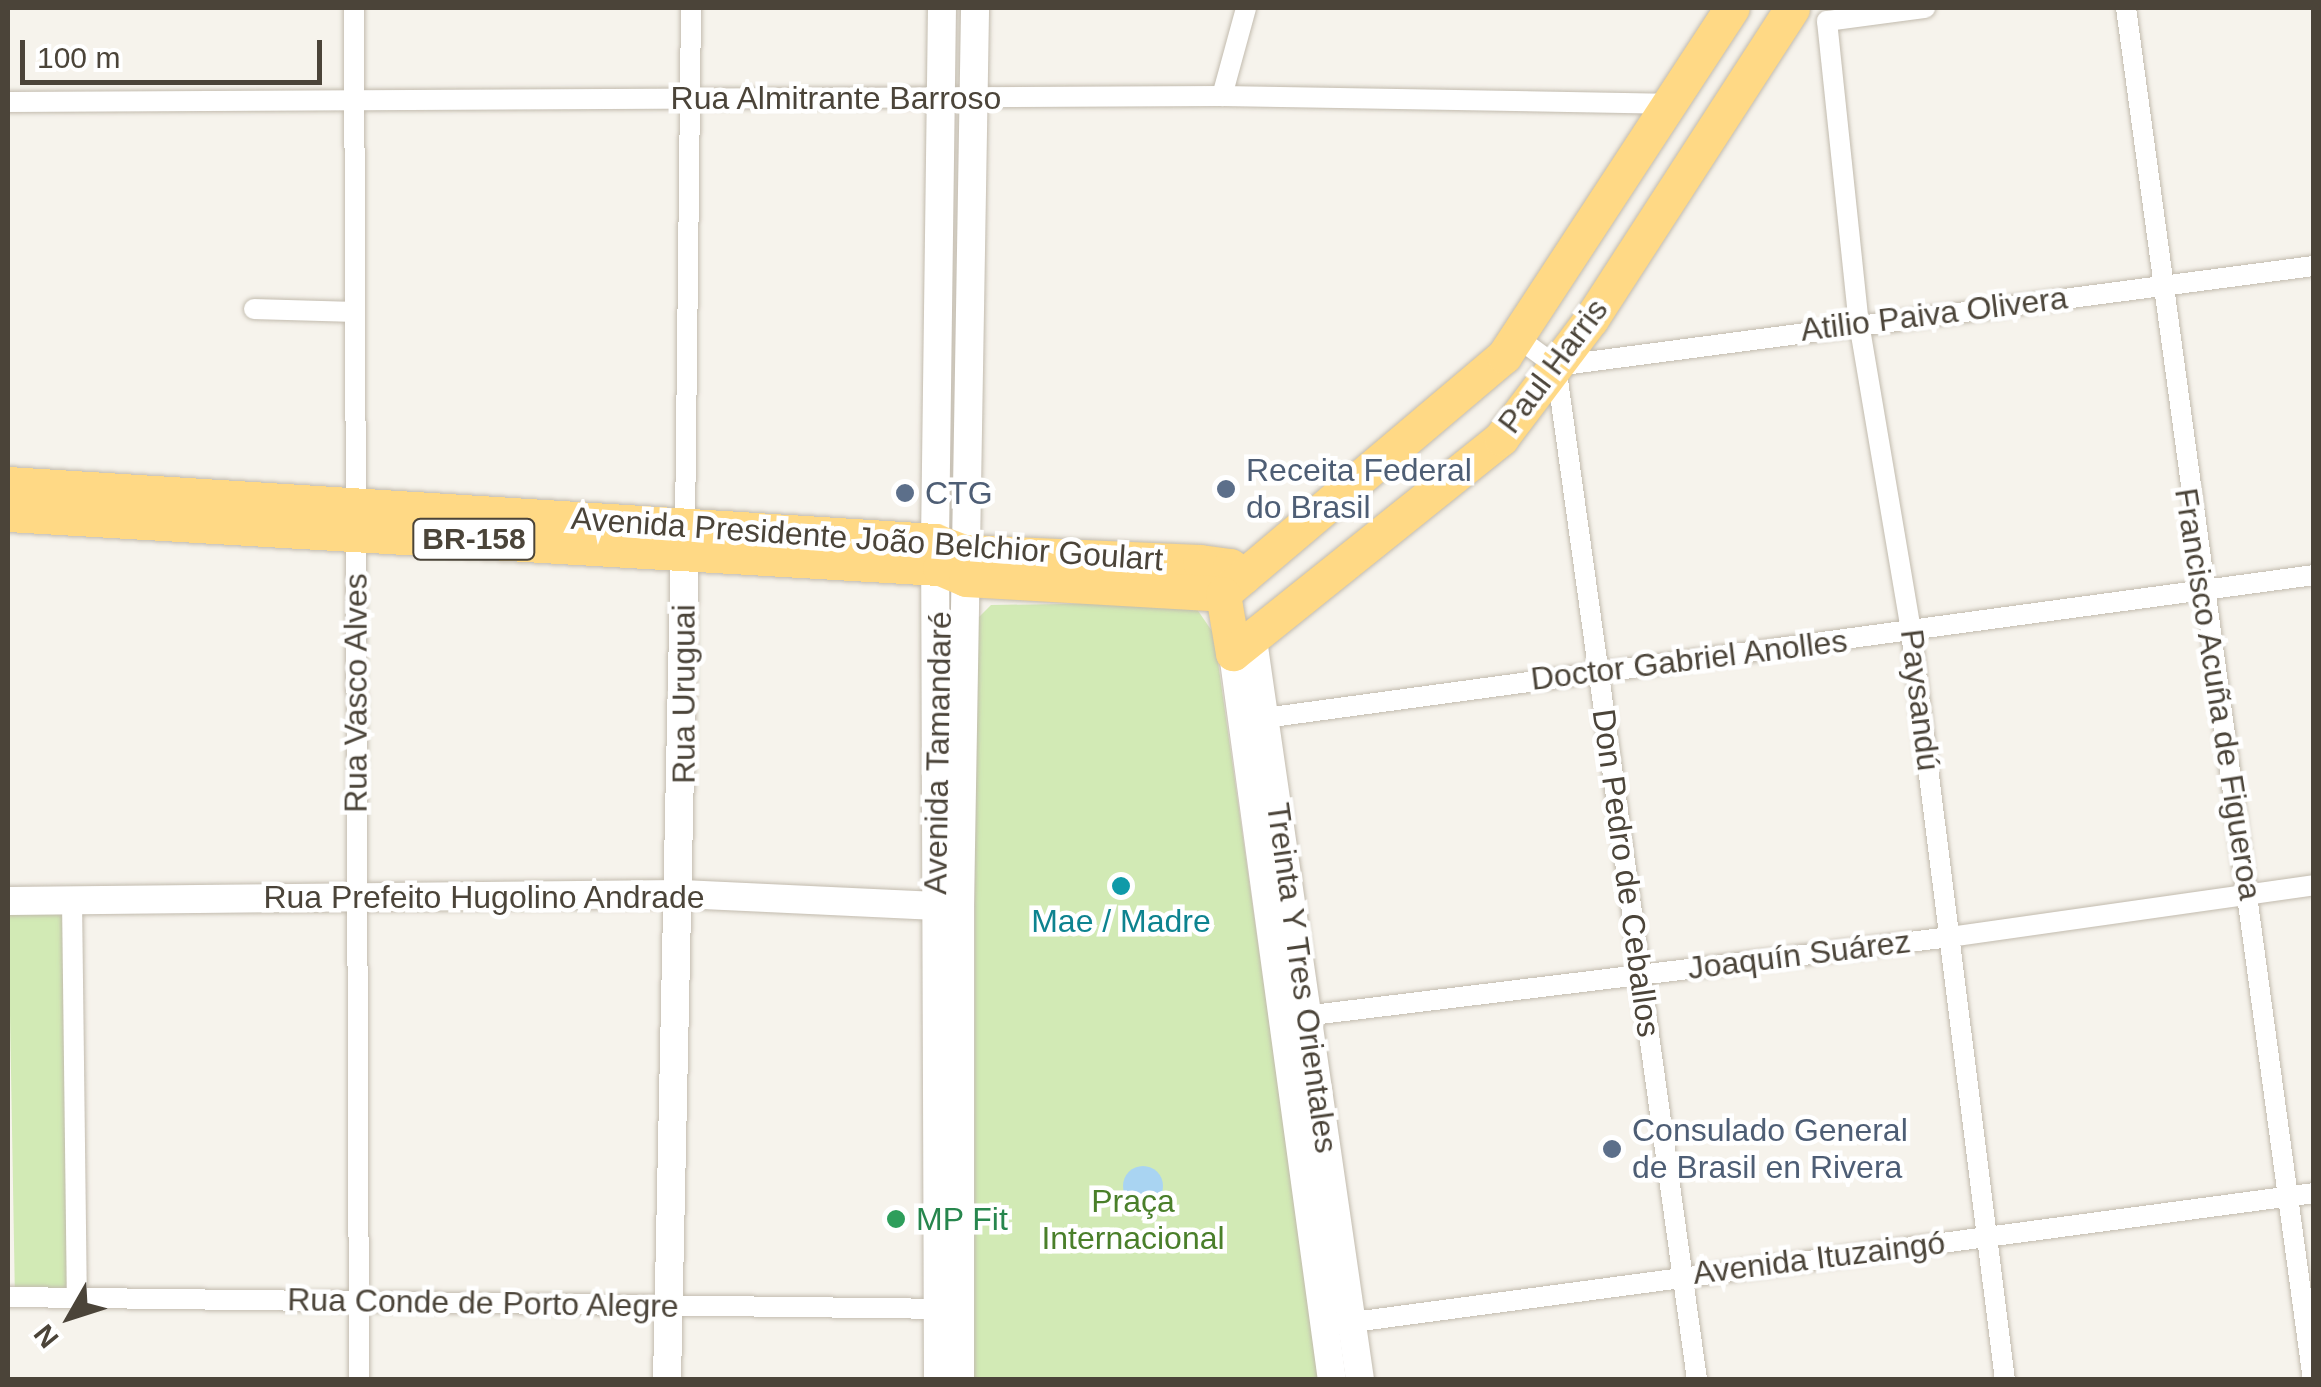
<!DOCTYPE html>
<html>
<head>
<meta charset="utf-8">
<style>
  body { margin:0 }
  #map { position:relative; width:2321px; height:1387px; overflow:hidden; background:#f6f3ec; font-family:Helvetica,sans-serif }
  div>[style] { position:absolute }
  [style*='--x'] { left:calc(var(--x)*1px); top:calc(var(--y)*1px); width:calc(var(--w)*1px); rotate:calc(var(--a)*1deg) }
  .green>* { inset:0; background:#d2eab5; transform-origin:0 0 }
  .water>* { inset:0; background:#a9d4f2 }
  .round { border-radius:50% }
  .roads { filter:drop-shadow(0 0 2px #c2bbae) drop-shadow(0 0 2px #c2bbae) }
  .minor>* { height:20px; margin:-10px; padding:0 10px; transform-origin:10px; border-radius:10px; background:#fff }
  .tertiary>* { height:28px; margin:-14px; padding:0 14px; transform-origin:14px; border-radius:14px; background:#fff }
  .trunk>* { height:35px; margin:-17.5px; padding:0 17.5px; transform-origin:17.5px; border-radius:17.5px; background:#ffd985 }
  .dots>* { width:28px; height:28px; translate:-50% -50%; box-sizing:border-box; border:5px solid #fff; border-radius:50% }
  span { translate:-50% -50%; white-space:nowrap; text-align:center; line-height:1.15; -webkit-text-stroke:9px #fff; paint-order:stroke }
  .shield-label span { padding:2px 8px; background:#fff; border:2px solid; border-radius:8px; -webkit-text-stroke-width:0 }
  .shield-label { font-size:30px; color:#4b4439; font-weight:700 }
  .street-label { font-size:32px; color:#4b4439 }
  .service-label { font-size:32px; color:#4e5e75 }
  .left { translate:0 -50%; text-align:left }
  .culture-label { font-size:32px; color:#0d838f }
  .park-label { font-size:32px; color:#4a7f2a }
  .leisure-label { font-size:32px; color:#27864d }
  .frame { position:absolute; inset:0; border:10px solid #4b4439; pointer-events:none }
  .north { position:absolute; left:20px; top:1267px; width:100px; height:100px; -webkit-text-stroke:8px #fff; paint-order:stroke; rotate:231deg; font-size:28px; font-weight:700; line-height:40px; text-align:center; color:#4b4439 }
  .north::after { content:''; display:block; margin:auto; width:35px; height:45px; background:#4b4439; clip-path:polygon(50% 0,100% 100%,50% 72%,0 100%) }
  .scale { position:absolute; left:20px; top:40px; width:302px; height:45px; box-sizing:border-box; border:5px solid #4b4439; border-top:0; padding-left:12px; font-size:30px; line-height:35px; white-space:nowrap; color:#4b4439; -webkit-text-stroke:8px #fff; paint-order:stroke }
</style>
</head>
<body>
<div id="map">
  <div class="green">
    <div style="clip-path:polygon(1192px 602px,1214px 634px,1320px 1379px,974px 1380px,975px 621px,991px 605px)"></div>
    <div style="left:72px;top:899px;width:399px;height:64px;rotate:89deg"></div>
  </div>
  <div class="water">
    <div class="round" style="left:1123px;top:1166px;width:40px;height:40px"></div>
  </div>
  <div class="roads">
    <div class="minor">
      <div style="--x:354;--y:8;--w:1372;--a:89.79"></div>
      <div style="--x:2126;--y:8;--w:1385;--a:82.24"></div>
      <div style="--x:1827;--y:21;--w:304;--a:84"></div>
      <div style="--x:1859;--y:323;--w:313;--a:80.4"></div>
      <div style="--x:1911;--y:632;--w:754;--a:82.84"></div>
      <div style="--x:1827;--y:21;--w:99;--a:-7.6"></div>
      <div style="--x:1222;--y:96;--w:91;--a:-74.7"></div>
      <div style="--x:8;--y:102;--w:1214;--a:-0.28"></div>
      <div style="--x:1222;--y:96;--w:443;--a:1"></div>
      <div style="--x:254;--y:309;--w:101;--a:1.7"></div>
      <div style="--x:1518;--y:338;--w:47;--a:36.4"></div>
      <div style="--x:1556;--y:366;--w:1024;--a:82.08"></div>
      <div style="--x:1556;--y:366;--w:765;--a:-7.52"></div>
      <div style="--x:685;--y:527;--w:519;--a:-89.34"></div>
      <div style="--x:1250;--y:720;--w:1074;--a:-7.76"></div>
      <div style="--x:72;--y:899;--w:399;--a:89.3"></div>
      <div style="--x:1296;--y:1017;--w:659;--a:-6.97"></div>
      <div style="--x:1950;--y:937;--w:368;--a:-8.1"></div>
      <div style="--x:8;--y:1297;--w:942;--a:0.73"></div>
      <div style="--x:1339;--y:1324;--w:984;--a:-7.65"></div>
    </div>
    <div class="tertiary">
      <div style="--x:1253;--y:640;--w:748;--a:81.77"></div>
      <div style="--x:1233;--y:653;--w:734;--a:82.25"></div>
      <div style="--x:8;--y:901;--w:674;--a:-0.6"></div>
      <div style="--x:682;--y:894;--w:271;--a:2.7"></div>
      <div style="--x:667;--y:1380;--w:847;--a:-88.78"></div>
      <div style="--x:938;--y:1380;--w:839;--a:-90.2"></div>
      <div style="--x:935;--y:541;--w:533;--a:-89.25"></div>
      <div style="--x:960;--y:1380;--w:473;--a:-90"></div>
      <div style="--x:960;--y:907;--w:899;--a:-89.04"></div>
    </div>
    <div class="trunk">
      <div style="--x:8;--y:484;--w:929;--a:3.52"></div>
      <div style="--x:935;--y:541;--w:31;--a:21"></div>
      <div style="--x:964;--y:552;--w:236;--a:2.4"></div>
      <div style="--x:1200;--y:562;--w:30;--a:8"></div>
      <div style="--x:1230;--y:566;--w:17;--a:36"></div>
      <div style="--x:8;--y:514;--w:934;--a:3.32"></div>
      <div style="--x:940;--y:568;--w:28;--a:23"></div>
      <div style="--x:966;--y:579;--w:257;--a:3.3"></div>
      <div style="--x:1227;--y:590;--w:363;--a:-40.2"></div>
      <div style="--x:1504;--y:356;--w:416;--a:-56.8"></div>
      <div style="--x:1223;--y:594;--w:60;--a:80.4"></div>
      <div style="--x:1233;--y:653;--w:344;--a:-38.7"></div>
      <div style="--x:1501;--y:438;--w:149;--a:-52.9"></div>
      <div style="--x:1591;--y:319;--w:370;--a:-57.1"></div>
    </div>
  </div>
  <div class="dots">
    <div style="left:1226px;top:489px;background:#5c6f8a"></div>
    <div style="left:905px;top:493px;background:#5c6f8a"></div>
    <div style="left:1121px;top:886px;background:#0f9aa8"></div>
    <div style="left:1612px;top:1149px;background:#5c6f8a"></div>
    <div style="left:896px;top:1219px;background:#2e9e5b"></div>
  </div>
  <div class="shield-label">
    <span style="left:474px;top:539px">BR-158</span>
  </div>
  <div class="street-label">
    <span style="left:836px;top:98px">Rua Almitrante Barroso</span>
    <span style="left:1934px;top:314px;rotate:-7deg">Atilio Paiva Olivera</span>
    <span style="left:1553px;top:366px;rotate:-53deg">Paul Harris</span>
    <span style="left:867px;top:539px;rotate:4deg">Avenida Presidente João Belchior Goulart</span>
    <span style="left:1689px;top:660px;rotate:-7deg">Doctor Gabriel Anolles</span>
    <span style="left:356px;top:693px;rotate:-90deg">Rua Vasco Alves</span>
    <span style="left:684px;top:694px;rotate:-90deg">Rua Uruguai</span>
    <span style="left:2218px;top:694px;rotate:81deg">Francisco Acuña de Figueroa</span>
    <span style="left:1920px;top:700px;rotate:83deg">Paysandú</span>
    <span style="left:938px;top:753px;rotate:-89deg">Avenida Tamandaré</span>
    <span style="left:1626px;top:873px;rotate:82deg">Don Pedro de Ceballos</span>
    <span style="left:484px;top:897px">Rua Prefeito Hugolino Andrade</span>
    <span style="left:1799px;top:955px;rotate:-7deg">Joaquín Suárez</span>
    <span style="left:1302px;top:978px;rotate:82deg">Treinta Y Tres Orientales</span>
    <span style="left:1819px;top:1258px;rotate:-7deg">Avenida Ituzaingó</span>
    <span style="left:483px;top:1303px;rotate:1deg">Rua Conde de Porto Alegre</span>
  </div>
  <div class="service-label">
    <span class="left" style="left:1246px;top:489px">Receita Federal<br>do Brasil</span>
    <span class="left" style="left:925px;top:493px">CTG</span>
    <span class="left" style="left:1632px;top:1149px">Consulado General<br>de Brasil en Rivera</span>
  </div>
  <div class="culture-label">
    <span style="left:1121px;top:921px">Mae / Madre</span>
  </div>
  <div class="park-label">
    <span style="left:1133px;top:1220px">Praça<br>Internacional</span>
  </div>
  <div class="leisure-label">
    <span class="left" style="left:916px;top:1219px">MP Fit</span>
  </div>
  <div class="frame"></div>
  <div class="north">N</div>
  <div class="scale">100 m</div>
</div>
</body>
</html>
